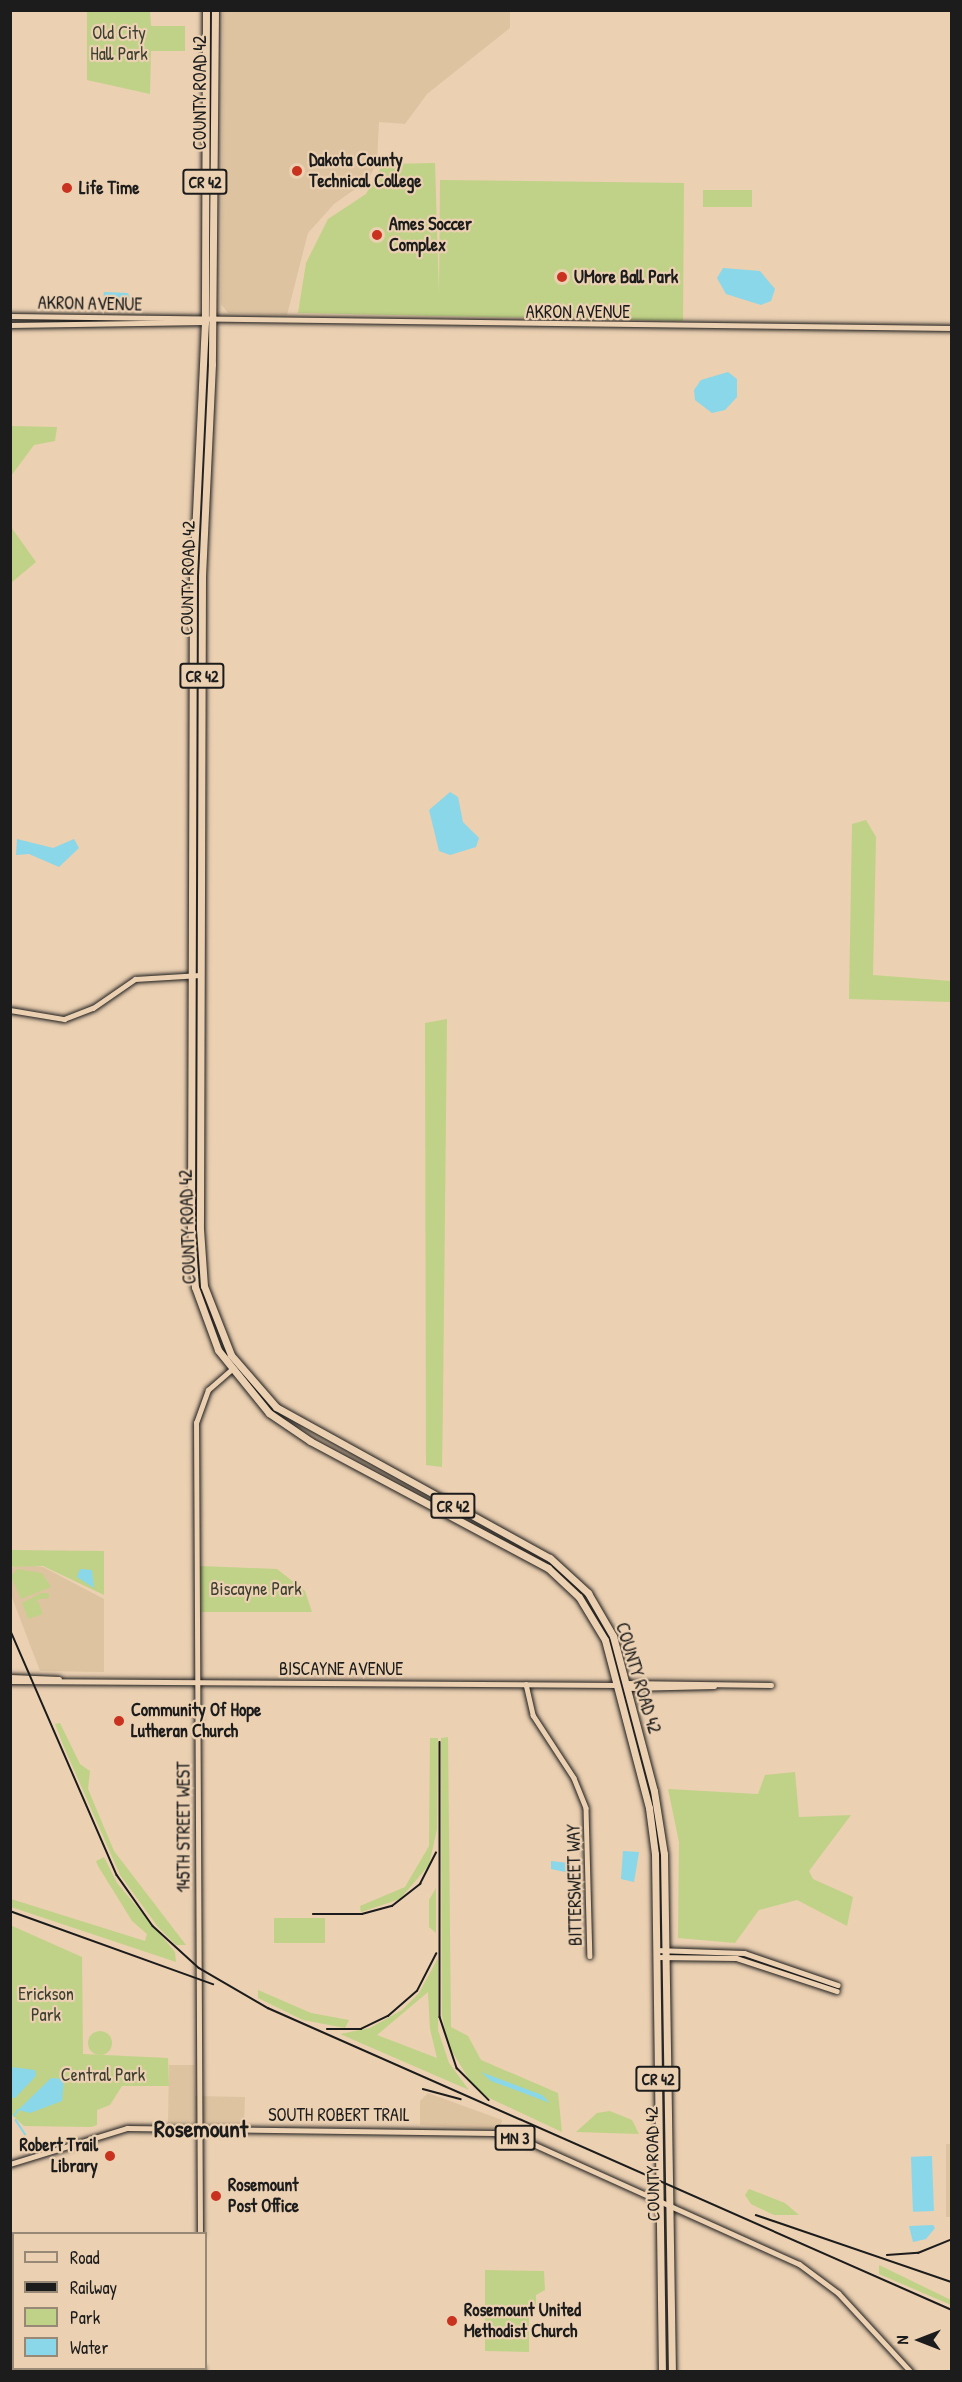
<!DOCTYPE html>
<html>
<head>
<meta charset="utf-8">
<style>
  body { margin:0 }
  #map { position:relative; width:962px; height:2382px; overflow:hidden; background:#ebd0b2; font-family:"Patrick Hand",sans-serif }
  div>[style] { position:absolute }
  [style*='--x'] { left:calc(var(--x)*1px); top:calc(var(--y)*1px); width:calc(var(--w)*1px); rotate:calc(var(--a)*1deg) }
  .built>* { inset:0; background:#dec3a1; transform-origin:0 0 }
  .green>* { inset:0; background:#c0d287; transform-origin:0 0 }
  .round { border-radius:50% }
  .water>* { inset:0; background:#89d7e8; transform-origin:0 0 }
  .stream>* { height:1.5px; margin:-0.75px; padding:0 0.75px; transform-origin:0.75px; border-radius:0.75px; background:#89d7e8 }
  .roads { filter:drop-shadow(0 0 2px #1c1c1c) drop-shadow(0 0 2px #1c1c1c) }
  .minor>* { height:4.5px; margin:-2.25px; padding:0 2.25px; transform-origin:2.25px; border-radius:2.25px; background:#ebd0b2 }
  .major>* { height:5px; margin:-2.5px; padding:0 2.5px; transform-origin:2.5px; border-radius:2.5px; background:#ebd0b2 }
  .highway>* { height:7px; margin:-3.5px; padding:0 3.5px; transform-origin:3.5px; border-radius:3.5px; background:#ebd0b2 }
  .rail>* { height:1.5px; margin:-0.75px; padding:0 0.75px; transform-origin:0.75px; border-radius:0.75px; background:#1c1c1c }
  .dots>* { width:16px; height:16px; translate:-50% -50%; box-sizing:border-box; border:3px solid #ebd0b2; border-radius:50% }
  span { translate:-50% -50%; white-space:nowrap; text-align:center; line-height:1.15; -webkit-text-stroke:4.5px #ebd0b2; paint-order:stroke }
  .shield-label span { padding:2px 4px; background:#ebd0b2; border:2px solid; border-radius:4px; -webkit-text-stroke-width:0 }
  .shield-label { font-size:16px; color:#1c1c1c; font-weight:700 }
  .park-label { font-size:18px; color:#3d4031 }
  .street-label { font-size:18px; color:#1c1c1c }
  .poi-label { font-size:18px; color:#1c1c1c; font-weight:700 }
  .left { translate:0 -50%; text-align:left }
  .right { translate:-100% -50%; text-align:right }
  .district-label { font-size:24px; color:#1c1c1c; font-weight:700 }
  .frame { position:absolute; inset:0; border:12px solid #1c1c1c; pointer-events:none }
  .legend { position:absolute; left:12px; top:2232px; width:195px; height:138px; box-sizing:border-box; background:#ebd0b2; border:2px solid #988876; margin:0; padding:8px 10px; list-style:none; font-size:18px; color:#1c1c1c }
  .legend li { display:flex; align-items:center; gap:12px; height:30px }
  .legend b { width:30px; border:2px solid #988876 }
  .north { position:absolute; left:890px; top:2310px; width:60px; height:60px; -webkit-text-stroke:4px #ebd0b2; paint-order:stroke; rotate:270deg; font-size:16px; font-weight:700; line-height:24px; text-align:center; color:#1c1c1c }
  .north::after { content:''; display:block; margin:auto; width:21px; height:27px; background:#1c1c1c; clip-path:polygon(50% 0,100% 100%,50% 72%,0 100%) }
</style>
</head>
<body>
<div id="map">
  <div class="built">
    <div style="clip-path:polygon(223px 11px,510px 11px,510px 28px,427px 94px,405px 124px,379px 122px,377px 162px,368px 180px,334px 204px,308px 233px,287px 315px,228px 313px,221px 304px)"></div>
    <div style="clip-path:polygon(26px 1565px,43px 1567px,104px 1599px,104px 1672px,40px 1671px,11px 1595px,10px 1568px)"></div>
    <div style="clip-path:polygon(169px 2065px,194px 2065px,195px 2096px,245px 2097px,244px 2124px,168px 2123px)"></div>
    <div style="clip-path:polygon(428px 2093px,502px 2120px,500px 2129px,420px 2125px,420px 2101px)"></div>
    <div style="left:946px;top:2144px;width:5px;height:73px"></div>
  </div>
  <div class="green">
    <div style="clip-path:polygon(87px 11px,150px 11px,151px 26px,185px 26px,185px 51px,151px 51px,150px 94px,87px 80px)"></div>
    <div style="clip-path:polygon(435px 163px,439px 294px,440px 180px,684px 183px,683px 321px,298px 313px,306px 263px,328px 219px,366px 194px,383px 164px)"></div>
    <div style="left:703px;top:190px;width:49px;height:17px"></div>
    <div style="clip-path:polygon(11px 426px,57px 427px,55px 441px,34px 445px,11px 476px)"></div>
    <div style="clip-path:polygon(11px 527px,36px 562px,11px 583px,10px 583px)"></div>
    <div style="clip-path:polygon(866px 820px,876px 837px,873px 975px,951px 981px,951px 1002px,849px 999px,852px 824px)"></div>
    <div style="clip-path:polygon(447px 1019px,443px 1400px,442px 1467px,426px 1465px,425px 1023px)"></div>
    <div style="clip-path:polygon(11px 1550px,104px 1551px,104px 1595px,43px 1566px,11px 1567px)"></div>
    <div style="clip-path:polygon(200px 1566px,277px 1569px,305px 1591px,312px 1612px,201px 1612px)"></div>
    <div style="clip-path:polygon(17px 1569px,42px 1573px,51px 1587px,21px 1599px,11px 1576px)"></div>
    <div style="clip-path:polygon(41px 1593px,49px 1593px,49px 1598px,40px 1599px,31px 1604px,38px 1601px,43px 1614px,28px 1619px,22px 1603px)"></div>
    <div style="clip-path:polygon(60px 1723px,80px 1764px,90px 1771px,88px 1789px,114px 1851px,186px 1945px,176px 1945px,158px 1927px,120px 1875px,64px 1747px,55px 1724px)"></div>
    <div style="clip-path:polygon(448px 1737px,451px 2027px,468px 2036px,481px 2060px,558px 2093px,562px 2132px,487px 2097px,472px 2084px,448px 2045px,442px 2015px,441px 1747px,441px 1738px)"></div>
    <div style="clip-path:polygon(430px 1738px,438px 1738px,437px 1829px,429px 1865px,400px 1899px,361px 1912px,360px 1906px,405px 1887px,429px 1846px)"></div>
    <div style="clip-path:polygon(795px 1772px,799px 1817px,851px 1815px,809px 1871px,813px 1879px,853px 1897px,847px 1926px,797px 1900px,759px 1910px,735px 1943px,678px 1938px,679px 1842px,668px 1789px,758px 1794px,765px 1775px)"></div>
    <div style="clip-path:polygon(104px 1857px,117px 1883px,175px 1952px,176px 1962px,11px 1907px,11px 1899px,145px 1941px,147px 1934px,132px 1921px,98px 1866px,96px 1861px)"></div>
    <div style="clip-path:polygon(436px 1888px,436px 1933px,429px 1927px,429px 1900px)"></div>
    <div style="left:325px;top:1918px;width:25px;height:51px;rotate:90deg"></div>
    <div style="clip-path:polygon(10px 1925px,82px 1957px,83px 2054px,168px 2058px,169px 2086px,122px 2086px,110px 2105px,97px 2110px,97px 2125px,91px 2127px,24px 2126px,11px 2114px)"></div>
    <div style="clip-path:polygon(evenodd,438px 1958px,438px 2030px,449px 2063px,469px 2090px,340px 2034px,370px 2028px,402px 2010px,419px 1993px,438px 1958px,428px 1992px,430px 2029px,437px 2058px,377px 2035px,428px 1992px)"></div>
    <div style="clip-path:polygon(258px 1990px,311px 2013px,349px 2020px,345px 2028px,303px 2020px,258px 1998px)"></div>
    <div class="round" style="left:88px;top:2031px;width:24px;height:24px"></div>
    <div style="clip-path:polygon(610px 2111px,632px 2120px,639px 2134px,576px 2132px,597px 2113px)"></div>
    <div style="clip-path:polygon(749px 2189px,785px 2203px,799px 2215px,774px 2215px,751px 2204px,745px 2195px)"></div>
    <div style="clip-path:polygon(879px 2265px,951px 2300px,951px 2305px,879px 2274px)"></div>
    <div style="clip-path:polygon(485px 2270px,544px 2271px,545px 2290px,536px 2295px,536px 2305px,529px 2306px,529px 2352px,485px 2351px)"></div>
  </div>
  <div class="water">
    <div style="clip-path:polygon(723px 268px,760px 271px,775px 289px,771px 301px,761px 305px,726px 294px,717px 278px)"></div>
    <div style="clip-path:polygon(104px 292px,128px 293px,130px 299px,103px 302px)"></div>
    <div style="clip-path:polygon(728px 372px,737px 379px,737px 397px,725px 410px,712px 413px,695px 400px,694px 390px,701px 380px)"></div>
    <div style="clip-path:polygon(450px 792px,458px 797px,463px 822px,479px 838px,476px 847px,450px 855px,439px 851px,429px 810px)"></div>
    <div style="clip-path:polygon(17px 839px,53px 848px,74px 839px,79px 848px,59px 867px,29px 854px,16px 855px)"></div>
    <div style="clip-path:polygon(80px 1569px,92px 1570px,94px 1588px,77px 1577px)"></div>
    <div style="clip-path:polygon(623px 1851px,639px 1852px,634px 1882px,621px 1879px)"></div>
    <div style="clip-path:polygon(551px 1861px,569px 1863px,570px 1873px,551px 1869px)"></div>
    <div style="clip-path:polygon(11px 2067px,35px 2070px,36px 2076px,15px 2098px,11px 2098px)"></div>
    <div style="clip-path:polygon(481px 2072px,542px 2095px,550px 2103px,491px 2081px)"></div>
    <div style="clip-path:polygon(51px 2078px,64px 2079px,62px 2101px,30px 2113px,18px 2110px)"></div>
    <div style="left:932px;top:2156px;width:55px;height:21px;rotate:88deg"></div>
    <div style="clip-path:polygon(909px 2226px,933px 2225px,935px 2228px,926px 2239px,913px 2242px)"></div>
  </div>
  <div class="stream">
    <div style="--x:14;--y:2116;--w:7;--a:-56"></div>
    <div style="--x:16;--y:2120;--w:17;--a:57"></div>
  </div>
  <div class="roads">
    <div class="minor">
      <div style="--x:10;--y:316;--w:942;--a:0.73"></div>
      <div style="--x:10;--y:325;--w:195;--a:-0.9"></div>
      <div style="--x:10;--y:1010;--w:55;--a:9.5"></div>
      <div style="--x:64;--y:1019;--w:31;--a:-21"></div>
      <div style="--x:93;--y:1008;--w:51;--a:-34.6"></div>
      <div style="--x:135;--y:979;--w:65;--a:-3.5"></div>
      <div style="--x:10;--y:1677;--w:49;--a:2.3"></div>
      <div style="--x:10;--y:1681;--w:607;--a:0.38"></div>
      <div style="--x:626;--y:1683;--w:145;--a:0.8"></div>
      <div style="--x:526;--y:1684;--w:32;--a:77"></div>
      <div style="--x:533;--y:1715;--w:75;--a:56.9"></div>
      <div style="--x:574;--y:1778;--w:32;--a:68"></div>
      <div style="--x:586;--y:1808;--w:148;--a:88.5"></div>
      <div style="--x:628;--y:1688;--w:86;--a:-1.3"></div>
      <div style="--x:656;--y:1950;--w:88;--a:2"></div>
      <div style="--x:744;--y:1953;--w:99;--a:18.8"></div>
      <div style="--x:656;--y:1957;--w:80;--a:0.7"></div>
      <div style="--x:736;--y:1958;--w:106;--a:18.1"></div>
      <div style="--x:200;--y:2234;--w:811;--a:-90.28"></div>
      <div style="--x:196;--y:1423;--w:35;--a:-70"></div>
      <div style="--x:208;--y:1390;--w:33;--a:-41"></div>
      <div style="--x:202;--y:2368;--w:4;--a:90"></div>
    </div>
    <div class="major">
      <div style="--x:10;--y:2164;--w:122;--a:-17.1"></div>
      <div style="--x:127;--y:2128;--w:367;--a:0.8"></div>
      <div style="--x:494;--y:2133;--w:31;--a:13"></div>
      <div style="--x:524;--y:2140;--w:302;--a:24.3"></div>
      <div style="--x:799;--y:2264;--w:49;--a:36.6"></div>
      <div style="--x:838;--y:2293;--w:108;--a:47.3"></div>
    </div>
    <div class="highway">
      <div style="--x:206;--y:10;--w:312;--a:90.2"></div>
      <div style="--x:205;--y:322;--w:254;--a:92.7"></div>
      <div style="--x:193;--y:576;--w:653;--a:90.18"></div>
      <div style="--x:191;--y:1229;--w:58;--a:86.1"></div>
      <div style="--x:195;--y:1287;--w:67;--a:69.9"></div>
      <div style="--x:218;--y:1350;--w:81;--a:51"></div>
      <div style="--x:269;--y:1413;--w:50;--a:34.3"></div>
      <div style="--x:310;--y:1441;--w:270;--a:28.1"></div>
      <div style="--x:548;--y:1568;--w:42;--a:43.1"></div>
      <div style="--x:579;--y:1597;--w:50;--a:58.8"></div>
      <div style="--x:605;--y:1640;--w:174;--a:75.3"></div>
      <div style="--x:649;--y:1808;--w:46;--a:82.6"></div>
      <div style="--x:655;--y:1854;--w:518;--a:89.23"></div>
      <div style="--x:215;--y:10;--w:354;--a:90.5"></div>
      <div style="--x:212;--y:364;--w:213;--a:92.7"></div>
      <div style="--x:202;--y:577;--w:652;--a:90.18"></div>
      <div style="--x:200;--y:1229;--w:57;--a:86"></div>
      <div style="--x:204;--y:1286;--w:74;--a:68.6"></div>
      <div style="--x:231;--y:1355;--w:69;--a:49.1"></div>
      <div style="--x:276;--y:1407;--w:313;--a:28.9"></div>
      <div style="--x:550;--y:1558;--w:52;--a:42.6"></div>
      <div style="--x:588;--y:1593;--w:50;--a:59.8"></div>
      <div style="--x:613;--y:1636;--w:160;--a:75.2"></div>
      <div style="--x:654;--y:1791;--w:64;--a:81"></div>
      <div style="--x:664;--y:1854;--w:518;--a:89.12"></div>
    </div>
  </div>
  <div class="rail">
    <div style="--x:10;--y:1629;--w:268;--a:66.5"></div>
    <div style="--x:117;--y:1875;--w:62;--a:54.8"></div>
    <div style="--x:153;--y:1926;--w:62;--a:42.4"></div>
    <div style="--x:199;--y:1968;--w:80;--a:30.1"></div>
    <div style="--x:268;--y:2008;--w:748;--a:23.82"></div>
    <div style="--x:440;--y:1742;--w:275;--a:90"></div>
    <div style="--x:440;--y:2017;--w:54;--a:71.6"></div>
    <div style="--x:457;--y:2068;--w:45;--a:45"></div>
    <div style="--x:10;--y:1911;--w:216;--a:19.8"></div>
    <div style="--x:313;--y:1914;--w:49;--a:0"></div>
    <div style="--x:362;--y:1914;--w:31;--a:-15"></div>
    <div style="--x:392;--y:1906;--w:36;--a:-38"></div>
    <div style="--x:420;--y:1884;--w:35;--a:-63"></div>
    <div style="--x:327;--y:2029;--w:34;--a:0"></div>
    <div style="--x:361;--y:2029;--w:30;--a:-26"></div>
    <div style="--x:388;--y:2016;--w:38;--a:-41"></div>
    <div style="--x:417;--y:1991;--w:42;--a:-62.8"></div>
    <div style="--x:423;--y:2089;--w:39;--a:15"></div>
    <div style="--x:756;--y:2215;--w:207;--a:18.9"></div>
    <div style="--x:887;--y:2255;--w:31;--a:-4"></div>
    <div style="--x:918;--y:2253;--w:37;--a:-22"></div>
  </div>
  <div class="dots">
    <div style="left:297px;top:171px;background:#c8321e"></div>
    <div style="left:67px;top:188px;background:#c8321e"></div>
    <div style="left:377px;top:235px;background:#c8321e"></div>
    <div style="left:562px;top:277px;background:#c8321e"></div>
    <div style="left:119px;top:1721px;background:#c8321e"></div>
    <div style="left:110px;top:2156px;background:#c8321e"></div>
    <div style="left:216px;top:2196px;background:#c8321e"></div>
    <div style="left:452px;top:2321px;background:#c8321e"></div>
  </div>
  <div class="shield-label">
    <span style="left:205px;top:182px">CR 42</span>
    <span style="left:202px;top:676px">CR 42</span>
    <span style="left:453px;top:1506px">CR 42</span>
    <span style="left:658px;top:2079px">CR 42</span>
    <span style="left:515px;top:2138px">MN 3</span>
  </div>
  <div class="park-label">
    <span style="left:119px;top:44px">Old City<br>Hall Park</span>
    <span style="left:256px;top:1589px">Biscayne Park</span>
    <span style="left:46px;top:2005px">Erickson<br>Park</span>
    <span style="left:103px;top:2075px">Central Park</span>
  </div>
  <div class="street-label">
    <span style="left:200px;top:93px;rotate:-90deg">COUNTY ROAD 42</span>
    <span style="left:90px;top:304px;rotate:1deg">AKRON AVENUE</span>
    <span style="left:578px;top:312px">AKRON AVENUE</span>
    <span style="left:188px;top:578px;rotate:-89deg">COUNTY ROAD 42</span>
    <span style="left:188px;top:1227px;rotate:-92deg">COUNTY ROAD 42</span>
    <span style="left:341px;top:1669px">BISCAYNE AVENUE</span>
    <span style="left:638px;top:1678px;rotate:73deg">COUNTY ROAD 42</span>
    <span style="left:184px;top:1827px;rotate:-90deg">145TH STREET WEST</span>
    <span style="left:575px;top:1885px;rotate:-91deg">BITTERSWEET WAY</span>
    <span style="left:339px;top:2115px">SOUTH ROBERT TRAIL</span>
    <span style="left:653px;top:2164px;rotate:-91deg">COUNTY ROAD 42</span>
  </div>
  <div class="poi-label">
    <span class="left" style="left:309px;top:171px">Dakota County<br>Technical College</span>
    <span class="left" style="left:79px;top:188px">Life Time</span>
    <span class="left" style="left:389px;top:235px">Ames Soccer<br>Complex</span>
    <span class="left" style="left:574px;top:277px">UMore Ball Park</span>
    <span class="left" style="left:131px;top:1721px">Community Of Hope<br>Lutheran Church</span>
    <span class="right" style="left:98px;top:2156px">Robert Trail<br>Library</span>
    <span class="left" style="left:228px;top:2196px">Rosemount<br>Post Office</span>
    <span class="left" style="left:464px;top:2321px">Rosemount United<br>Methodist Church</span>
  </div>
  <div class="district-label">
    <span style="left:201px;top:2129px">Rosemount</span>
  </div>
  <div class="frame"></div>
  <ul class="legend">
  <li><b style="height:8px;background:#ebd0b2"></b>Road</li>
  <li><b style="height:8px;background:#1c1c1c"></b>Railway</li>
  <li><b style="height:16px;background:#c0d287"></b>Park</li>
  <li><b style="height:16px;background:#89d7e8"></b>Water</li>
  </ul>
  <div class="north">N</div>
</div>
</body>
</html>
